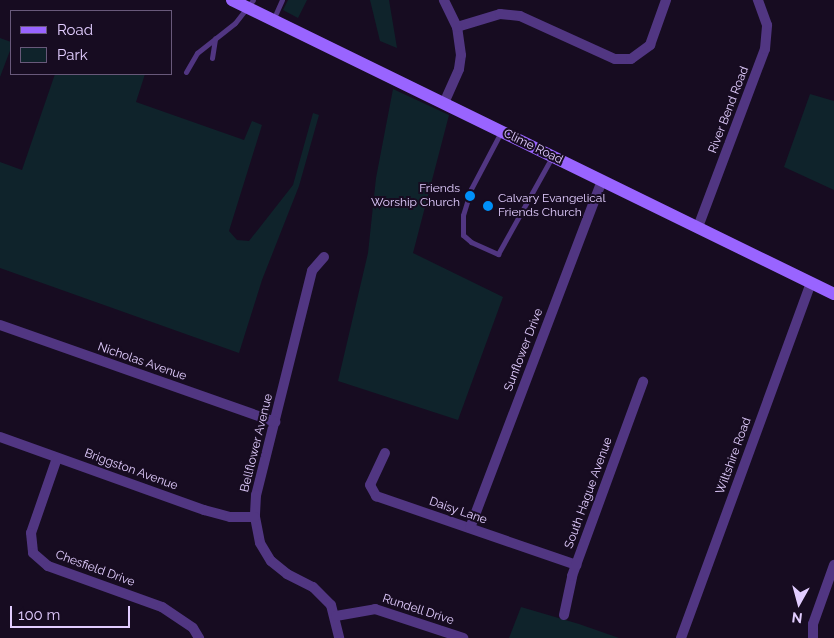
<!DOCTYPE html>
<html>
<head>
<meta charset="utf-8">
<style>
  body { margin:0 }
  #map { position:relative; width:834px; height:638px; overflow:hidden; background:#170c21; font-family:Raleway,sans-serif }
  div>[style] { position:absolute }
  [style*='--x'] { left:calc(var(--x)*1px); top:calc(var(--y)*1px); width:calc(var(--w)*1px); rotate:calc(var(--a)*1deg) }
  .green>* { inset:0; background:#0f232b }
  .service>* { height:5px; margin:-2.5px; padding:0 2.5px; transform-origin:2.5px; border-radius:2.5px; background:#513682 }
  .minor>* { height:10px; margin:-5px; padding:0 5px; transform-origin:5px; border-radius:5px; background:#513682 }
  .secondary>* { height:12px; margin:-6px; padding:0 6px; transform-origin:6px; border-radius:6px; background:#9964ff }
  .dots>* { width:14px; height:14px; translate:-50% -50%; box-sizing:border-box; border:2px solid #170c21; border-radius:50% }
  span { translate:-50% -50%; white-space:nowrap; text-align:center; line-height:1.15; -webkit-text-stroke:4px #170c21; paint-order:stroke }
  .street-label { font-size:12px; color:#e2cdff }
  .poi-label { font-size:12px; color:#e2cdff }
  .right { translate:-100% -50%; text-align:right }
  .left { translate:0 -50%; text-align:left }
  .legend { position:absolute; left:10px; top:10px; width:162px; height:65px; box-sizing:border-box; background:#170c21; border:1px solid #68597a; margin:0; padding:6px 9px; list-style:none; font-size:15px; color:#e2cdff }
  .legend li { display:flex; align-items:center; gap:10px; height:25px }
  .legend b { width:25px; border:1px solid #68597a }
  .north { position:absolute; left:774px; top:578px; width:50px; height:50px; -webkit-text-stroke:4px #170c21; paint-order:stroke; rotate:187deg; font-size:14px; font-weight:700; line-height:20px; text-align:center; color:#e2cdff }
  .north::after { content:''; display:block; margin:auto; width:18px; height:22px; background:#e2cdff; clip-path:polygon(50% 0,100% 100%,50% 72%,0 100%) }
  .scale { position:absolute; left:10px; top:606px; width:120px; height:22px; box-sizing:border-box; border:2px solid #e2cdff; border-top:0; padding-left:6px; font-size:15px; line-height:18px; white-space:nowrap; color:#e2cdff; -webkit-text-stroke:4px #170c21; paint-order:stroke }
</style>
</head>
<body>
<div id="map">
  <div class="green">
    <div style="clip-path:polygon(288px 0,307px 0,298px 18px,283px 10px)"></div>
    <div style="clip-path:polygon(370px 0,389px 0,397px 48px,380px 41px)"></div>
    <div style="clip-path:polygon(0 38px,11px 42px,11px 48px,0 77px)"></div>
    <div style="clip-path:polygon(55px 74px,145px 74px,136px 102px,244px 140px,252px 121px,262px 125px,229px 231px,237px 240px,249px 241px,293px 185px,313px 113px,319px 115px,299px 186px,262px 280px,239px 353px,0 268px,0 162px,22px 170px)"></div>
    <div style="clip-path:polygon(393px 89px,449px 115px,413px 253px,503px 297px,458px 420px,338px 381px,368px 253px,376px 178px)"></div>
    <div style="clip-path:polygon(810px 94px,834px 101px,834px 190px,784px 167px)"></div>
    <div style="clip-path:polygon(521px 607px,579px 624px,619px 638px,509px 638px)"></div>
  </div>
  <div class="service">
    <div style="--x:273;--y:20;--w:22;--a:-66"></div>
    <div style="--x:212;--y:58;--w:20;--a:-81"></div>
    <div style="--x:186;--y:72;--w:22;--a:-60"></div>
    <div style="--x:197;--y:53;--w:48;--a:-38.3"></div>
    <div style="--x:235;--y:23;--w:29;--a:-52"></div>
    <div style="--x:501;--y:132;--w:64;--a:117.8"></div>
    <div style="--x:471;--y:189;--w:27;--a:107"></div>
    <div style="--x:463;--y:215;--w:20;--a:90"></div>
    <div style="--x:463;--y:235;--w:11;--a:41"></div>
    <div style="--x:471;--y:242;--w:30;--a:24"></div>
    <div style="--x:498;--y:254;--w:111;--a:-60.9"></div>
  </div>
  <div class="minor">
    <div style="--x:457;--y:27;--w:45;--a:-16.8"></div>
    <div style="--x:500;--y:14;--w:20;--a:6"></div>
    <div style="--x:520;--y:16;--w:104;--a:24.4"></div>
    <div style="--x:615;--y:59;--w:16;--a:0"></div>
    <div style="--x:631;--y:59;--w:24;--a:-36"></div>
    <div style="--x:650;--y:45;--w:48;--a:-70.4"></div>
    <div style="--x:444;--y:103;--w:37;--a:-66"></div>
    <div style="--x:459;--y:69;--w:14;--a:-82"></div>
    <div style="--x:461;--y:55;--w:28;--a:-98"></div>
    <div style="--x:457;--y:27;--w:30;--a:-116"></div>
    <div style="--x:698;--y:227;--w:190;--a:-69.4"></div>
    <div style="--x:765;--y:49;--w:24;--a:-85"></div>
    <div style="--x:767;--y:25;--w:27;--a:-110"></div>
    <div style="--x:324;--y:257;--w:18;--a:131"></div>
    <div style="--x:312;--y:271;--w:231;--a:104"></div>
    <div style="--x:256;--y:495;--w:22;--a:93"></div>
    <div style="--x:255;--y:517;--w:26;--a:79"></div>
    <div style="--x:260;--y:543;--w:21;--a:59"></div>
    <div style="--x:271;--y:561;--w:21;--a:39"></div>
    <div style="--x:287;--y:574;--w:29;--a:27"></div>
    <div style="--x:313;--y:587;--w:25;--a:45"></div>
    <div style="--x:331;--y:605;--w:34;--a:76"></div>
    <div style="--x:0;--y:325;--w:292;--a:19.4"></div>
    <div style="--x:0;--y:437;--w:217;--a:19.7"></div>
    <div style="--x:204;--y:510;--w:27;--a:15"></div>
    <div style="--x:230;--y:517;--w:25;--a:0"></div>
    <div style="--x:385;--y:453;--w:35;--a:115"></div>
    <div style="--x:370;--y:485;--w:13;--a:61"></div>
    <div style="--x:376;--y:496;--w:212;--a:19"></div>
    <div style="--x:57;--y:458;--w:79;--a:109.1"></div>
    <div style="--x:31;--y:533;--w:20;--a:84"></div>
    <div style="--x:33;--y:553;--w:20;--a:41"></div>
    <div style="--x:48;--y:566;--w:121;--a:19.8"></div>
    <div style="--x:162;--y:607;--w:37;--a:34"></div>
    <div style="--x:193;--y:628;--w:12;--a:59"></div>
    <div style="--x:470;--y:528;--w:372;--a:-69.2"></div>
    <div style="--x:564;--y:615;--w:40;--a:-78"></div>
    <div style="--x:572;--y:576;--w:207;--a:-69.9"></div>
    <div style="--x:336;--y:616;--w:40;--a:-10"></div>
    <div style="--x:375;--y:609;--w:93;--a:18.2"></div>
    <div style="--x:681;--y:638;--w:378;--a:-69.9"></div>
    <div style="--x:813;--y:638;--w:14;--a:-90"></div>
    <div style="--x:813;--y:624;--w:63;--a:-70.4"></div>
  </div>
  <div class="secondary">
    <div style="--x:232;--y:0;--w:670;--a:26.03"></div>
  </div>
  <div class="dots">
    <div style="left:470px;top:196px;background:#0090f8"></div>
    <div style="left:488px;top:206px;background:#0090f8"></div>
  </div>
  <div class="street-label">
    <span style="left:729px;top:110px;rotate:-69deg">River Bend Road</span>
    <span style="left:533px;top:147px;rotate:26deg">Clime Road</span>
    <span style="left:524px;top:350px;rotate:-69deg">Sunflower Drive</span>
    <span style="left:142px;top:362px;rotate:19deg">Nicholas Avenue</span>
    <span style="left:257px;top:443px;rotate:-76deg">Bellflower Avenue</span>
    <span style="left:734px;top:456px;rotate:-70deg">Wiltshire Road</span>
    <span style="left:131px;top:470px;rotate:20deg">Briggston Avenue</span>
    <span style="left:589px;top:493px;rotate:-70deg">South Hague Avenue</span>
    <span style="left:458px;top:511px;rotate:19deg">Daisy Lane</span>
    <span style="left:95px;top:569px;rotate:20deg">Chesfield Drive</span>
    <span style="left:418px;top:610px;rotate:18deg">Rundell Drive</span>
  </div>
  <div class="poi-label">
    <span class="right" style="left:460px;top:196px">Friends<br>Worship Church</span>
    <span class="left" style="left:498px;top:206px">Calvary Evangelical<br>Friends Church</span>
  </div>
  <ul class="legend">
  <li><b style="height:6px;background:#9964ff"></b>Road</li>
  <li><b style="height:14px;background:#0f232b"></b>Park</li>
  </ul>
  <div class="north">N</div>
  <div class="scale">100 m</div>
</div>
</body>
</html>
